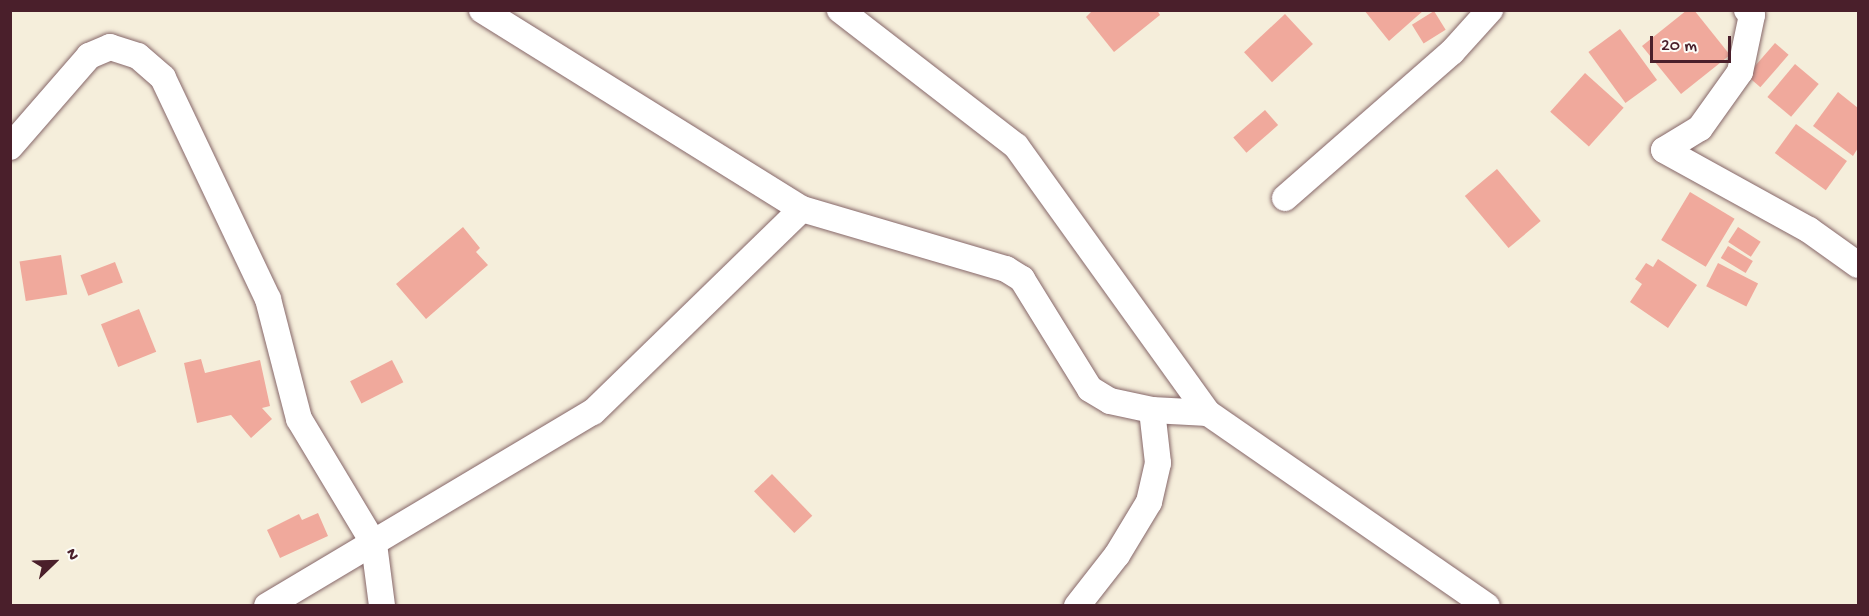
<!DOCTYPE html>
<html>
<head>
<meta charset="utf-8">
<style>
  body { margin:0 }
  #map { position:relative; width:1869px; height:616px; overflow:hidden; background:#f5eedb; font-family:"Gochi Hand",sans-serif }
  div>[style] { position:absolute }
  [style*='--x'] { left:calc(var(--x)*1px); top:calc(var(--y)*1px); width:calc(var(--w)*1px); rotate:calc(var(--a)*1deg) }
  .building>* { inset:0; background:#f0a99c; transform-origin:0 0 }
  .roads { filter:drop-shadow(0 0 2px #866769) drop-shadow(0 0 2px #866769) }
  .minor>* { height:26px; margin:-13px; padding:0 13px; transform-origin:13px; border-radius:13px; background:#fff }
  span { translate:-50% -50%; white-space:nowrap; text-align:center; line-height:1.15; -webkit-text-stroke:4.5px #fdfcf7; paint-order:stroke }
  .frame { position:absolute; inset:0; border:12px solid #4a1f2b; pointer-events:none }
  .north { position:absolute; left:24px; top:532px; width:60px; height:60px; -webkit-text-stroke:4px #fdfcf7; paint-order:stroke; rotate:67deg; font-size:16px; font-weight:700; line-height:24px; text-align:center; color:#4a1f2b }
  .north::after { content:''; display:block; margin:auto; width:21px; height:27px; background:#4a1f2b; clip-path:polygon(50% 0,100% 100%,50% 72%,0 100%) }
  .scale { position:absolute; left:1650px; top:36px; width:81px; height:27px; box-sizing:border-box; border:3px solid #4a1f2b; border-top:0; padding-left:8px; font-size:18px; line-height:21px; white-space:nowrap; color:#4a1f2b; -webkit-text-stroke:4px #fdfcf7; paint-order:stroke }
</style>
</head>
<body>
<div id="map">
  <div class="building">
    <div style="clip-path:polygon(1093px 10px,1157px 10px,1160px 15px,1114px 52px,1086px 17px)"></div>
    <div style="clip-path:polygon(1364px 10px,1424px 10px,1389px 41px)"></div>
    <div style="clip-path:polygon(1687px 10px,1694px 10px,1730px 55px,1681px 94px,1642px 46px)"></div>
    <div style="left:1434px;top:11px;width:22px;height:26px;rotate:58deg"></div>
    <div style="left:1285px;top:14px;width:41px;height:56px;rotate:47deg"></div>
    <div style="left:1620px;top:29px;width:63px;height:39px;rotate:54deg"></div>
    <div style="left:1775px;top:43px;width:18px;height:43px;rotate:41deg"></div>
    <div style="left:1795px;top:64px;width:31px;height:43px;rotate:40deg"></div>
    <div style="left:1585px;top:73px;width:52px;height:52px;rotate:42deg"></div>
    <div style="clip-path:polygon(1838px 92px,1858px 108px,1858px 148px,1853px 156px,1813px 126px)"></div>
    <div style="left:1265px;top:110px;width:20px;height:42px;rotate:49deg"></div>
    <div style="left:1796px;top:124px;width:63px;height:36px;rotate:36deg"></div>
    <div style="left:1497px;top:169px;width:68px;height:42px;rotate:50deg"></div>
    <div style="left:1690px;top:192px;width:52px;height:56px;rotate:31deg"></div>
    <div style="clip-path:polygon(463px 227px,480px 248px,476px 252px,488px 265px,426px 319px,396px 284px)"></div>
    <div style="left:1738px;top:227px;width:27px;height:18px;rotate:33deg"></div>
    <div style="left:1728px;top:246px;width:29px;height:14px;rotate:31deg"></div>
    <div style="left:61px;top:255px;width:40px;height:42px;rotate:81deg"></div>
    <div style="clip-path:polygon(1658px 259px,1697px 285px,1668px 328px,1630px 302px,1642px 284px,1635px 279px,1646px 263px,1653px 267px)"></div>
    <div style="left:115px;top:262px;width:22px;height:37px;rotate:69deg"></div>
    <div style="left:1718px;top:263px;width:45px;height:26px;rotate:27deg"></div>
    <div style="left:139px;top:309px;width:46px;height:41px;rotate:68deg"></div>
    <div style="clip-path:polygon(201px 359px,205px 373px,260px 360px,270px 406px,262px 408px,272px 419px,251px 438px,231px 415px,197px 423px,184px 363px)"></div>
    <div style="left:392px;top:360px;width:25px;height:47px;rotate:63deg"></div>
    <div style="left:772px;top:474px;width:58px;height:25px;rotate:46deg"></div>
    <div style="clip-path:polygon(318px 513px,328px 536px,280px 558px,267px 530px,299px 514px,302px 520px)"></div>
  </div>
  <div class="roads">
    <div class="minor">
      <div style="--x:482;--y:10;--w:377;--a:31.9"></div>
      <div style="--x:802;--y:209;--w:213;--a:16.4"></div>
      <div style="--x:1006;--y:269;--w:19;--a:32"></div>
      <div style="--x:1022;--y:279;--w:129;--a:58.3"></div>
      <div style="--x:1090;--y:389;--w:23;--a:31"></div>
      <div style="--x:1110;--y:401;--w:43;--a:12.1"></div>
      <div style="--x:1152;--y:410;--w:56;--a:3.1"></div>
      <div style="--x:840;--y:10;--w:222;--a:37.7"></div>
      <div style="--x:1016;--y:146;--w:329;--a:54.3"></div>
      <div style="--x:1208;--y:413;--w:339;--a:34.7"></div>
      <div style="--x:1747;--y:10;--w:7;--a:45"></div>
      <div style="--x:1752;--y:15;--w:58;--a:101.9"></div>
      <div style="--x:1740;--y:72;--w:69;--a:125.5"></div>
      <div style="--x:1700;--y:128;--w:42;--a:148.6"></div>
      <div style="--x:1664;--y:150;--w:166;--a:28.9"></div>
      <div style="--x:1809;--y:230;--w:60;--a:35.5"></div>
      <div style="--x:10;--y:147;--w:121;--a:-49"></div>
      <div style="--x:89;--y:56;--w:23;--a:-23"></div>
      <div style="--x:110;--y:47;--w:29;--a:18"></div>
      <div style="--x:138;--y:56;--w:33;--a:41"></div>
      <div style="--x:163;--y:78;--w:245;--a:64.6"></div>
      <div style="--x:268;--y:299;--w:124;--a:75.5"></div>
      <div style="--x:299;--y:419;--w:146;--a:59"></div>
      <div style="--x:374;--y:544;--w:63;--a:82.6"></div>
      <div style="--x:1285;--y:198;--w:222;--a:-41.2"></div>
      <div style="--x:1452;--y:52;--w:57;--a:-47.9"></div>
      <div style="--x:267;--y:606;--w:379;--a:-30.8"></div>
      <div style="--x:593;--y:412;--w:291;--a:-44.2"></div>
      <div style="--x:1077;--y:606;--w:65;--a:-51.9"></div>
      <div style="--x:1117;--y:555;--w:62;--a:-58.9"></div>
      <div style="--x:1149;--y:502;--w:40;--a:-77"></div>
      <div style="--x:1158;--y:463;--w:53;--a:-96.5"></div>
    </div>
  </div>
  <div class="frame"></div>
  <div class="north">N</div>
  <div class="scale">20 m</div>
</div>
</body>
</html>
